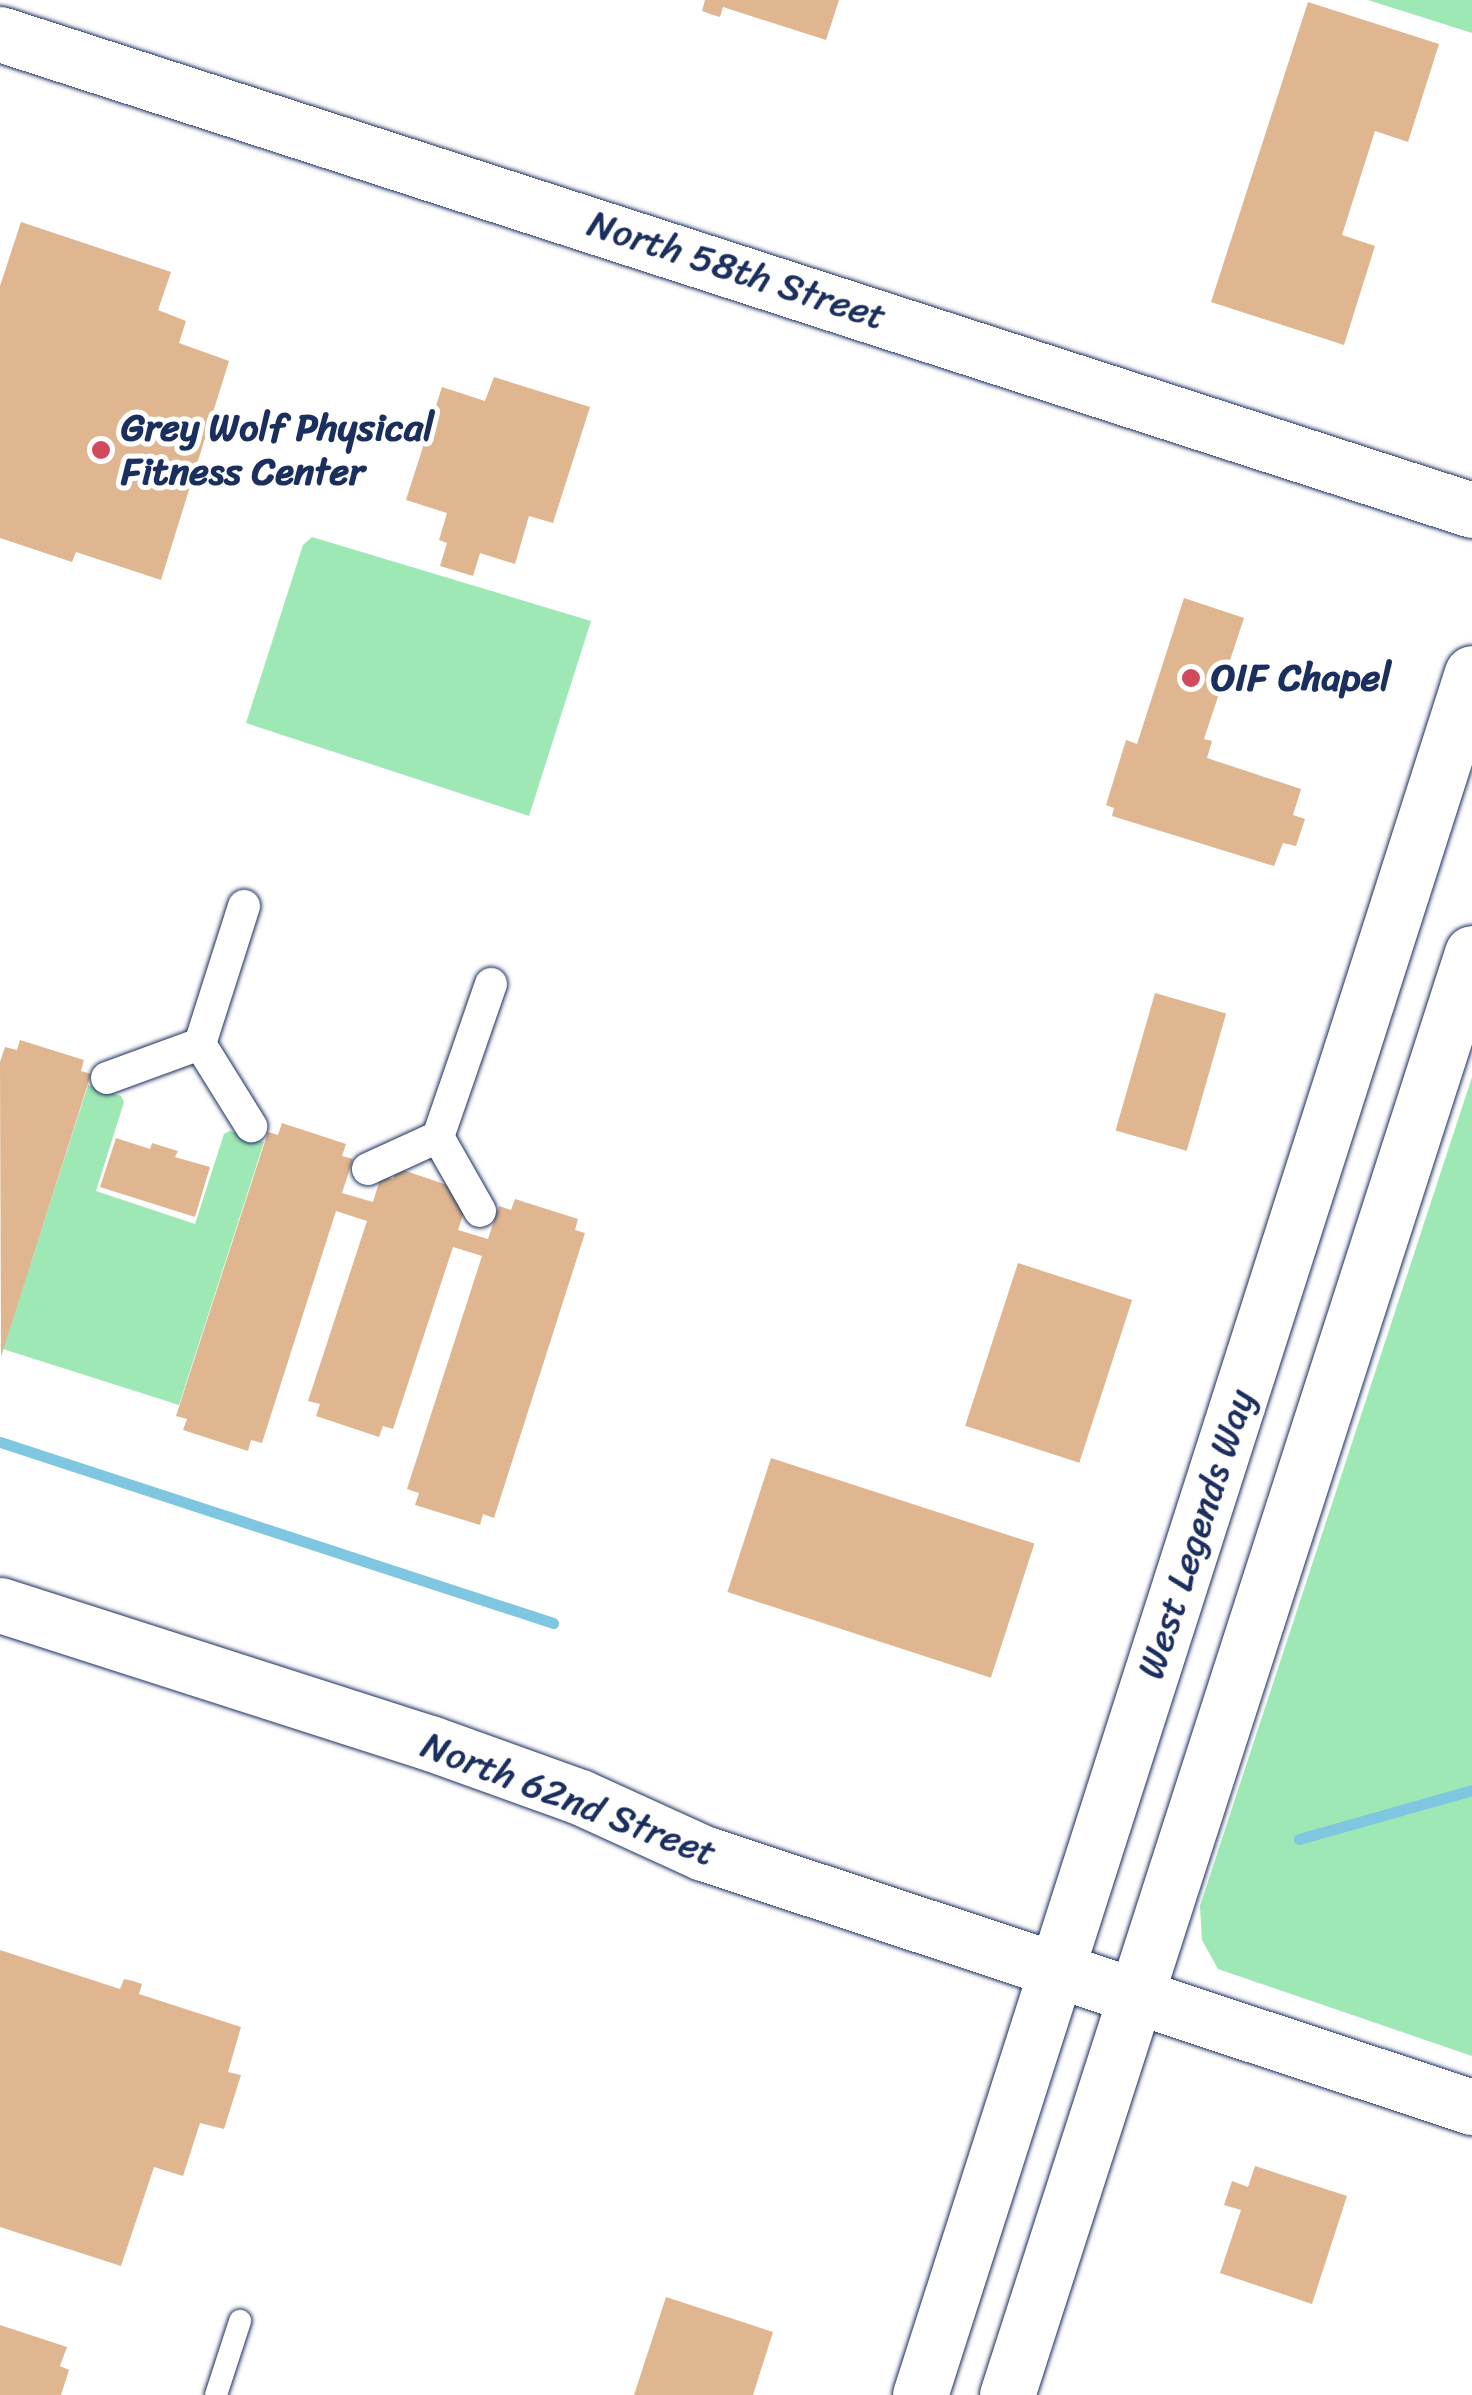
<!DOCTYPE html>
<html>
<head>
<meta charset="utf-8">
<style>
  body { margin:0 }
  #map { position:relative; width:1472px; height:2395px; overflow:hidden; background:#fff; font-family:Sriracha,sans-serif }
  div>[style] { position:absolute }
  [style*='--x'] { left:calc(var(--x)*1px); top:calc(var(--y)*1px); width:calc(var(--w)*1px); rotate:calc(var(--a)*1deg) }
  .green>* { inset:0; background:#9ee8b6 }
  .stream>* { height:11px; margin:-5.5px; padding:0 5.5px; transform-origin:5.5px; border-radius:5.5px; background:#7fc6e0 }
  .building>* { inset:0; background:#dfb68f; transform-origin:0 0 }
  .roads { filter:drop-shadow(0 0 2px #1b2f5e) drop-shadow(0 0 2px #1b2f5e) }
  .service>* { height:22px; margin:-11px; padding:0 11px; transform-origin:11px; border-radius:11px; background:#fff }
  .pedestrian>* { height:32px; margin:-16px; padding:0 16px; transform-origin:16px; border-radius:16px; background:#fff }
  .tertiary>* { height:55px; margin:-27.5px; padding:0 27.5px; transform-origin:27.5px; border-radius:27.5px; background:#fff }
  .dots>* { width:28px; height:28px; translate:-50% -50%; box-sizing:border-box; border:5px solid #fff; border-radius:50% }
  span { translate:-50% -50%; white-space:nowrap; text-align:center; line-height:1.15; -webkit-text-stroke:10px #fff; paint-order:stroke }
  .street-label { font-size:38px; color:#1b2f5e }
  .poi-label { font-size:38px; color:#1b2f5e; font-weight:700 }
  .left { translate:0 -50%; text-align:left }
</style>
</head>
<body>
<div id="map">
  <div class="green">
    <div style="clip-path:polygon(1368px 0,1472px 0,1472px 33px)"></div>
    <div style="clip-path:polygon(312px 537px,591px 621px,529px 816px,246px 723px,303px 545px)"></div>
    <div style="clip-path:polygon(1472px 1077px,1472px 2056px,1218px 1969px,1202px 1940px,1200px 1906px)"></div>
    <div style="clip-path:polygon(88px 1085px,121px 1096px,124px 1102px,96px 1191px,195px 1224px,224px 1134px,230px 1131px,264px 1142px,179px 1405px,3px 1349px)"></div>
  </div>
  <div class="stream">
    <div style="--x:0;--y:1442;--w:582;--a:18.12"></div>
    <div style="--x:1299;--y:1839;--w:180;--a:-15.8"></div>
  </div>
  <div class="building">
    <div style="clip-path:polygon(705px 0,839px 0,826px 40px,723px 7px,720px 17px,710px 14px,702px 11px)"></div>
    <div style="clip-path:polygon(1308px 2px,1439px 44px,1408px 142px,1375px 131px,1342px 235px,1375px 246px,1344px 345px,1211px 302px)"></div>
    <div style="clip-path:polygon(21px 222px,171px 272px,158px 310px,186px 321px,179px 343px,229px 361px,161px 580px,76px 552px,72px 562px,0 538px,0 286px)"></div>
    <div style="clip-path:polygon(494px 377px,590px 407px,553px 523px,529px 516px,515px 564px,480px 553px,473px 576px,440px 566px,447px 543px,439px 540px,447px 513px,406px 500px,442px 387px,485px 401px)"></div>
    <div style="clip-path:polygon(1184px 598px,1244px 618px,1204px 739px,1212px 741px,1207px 758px,1301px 789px,1293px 815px,1305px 819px,1296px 846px,1283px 843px,1274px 866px,1112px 816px,1114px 808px,1106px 805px,1126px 740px,1137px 744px)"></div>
    <div style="left:1155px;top:993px;width:74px;height:143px;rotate:16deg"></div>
    <div style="clip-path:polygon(20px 1040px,84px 1060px,81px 1071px,91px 1074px,1px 1357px,0 1062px,5px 1047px,17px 1050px)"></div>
    <div style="clip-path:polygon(282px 1123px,346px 1144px,342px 1156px,353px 1159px,342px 1193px,373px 1202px,381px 1176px,393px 1179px,397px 1168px,459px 1189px,467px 1203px,458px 1230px,488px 1239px,499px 1206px,511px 1210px,515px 1199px,578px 1219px,575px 1230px,585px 1233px,494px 1518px,483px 1514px,480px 1525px,415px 1505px,419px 1493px,407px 1489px,482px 1256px,453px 1247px,393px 1429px,383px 1426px,379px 1437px,316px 1416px,320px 1404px,308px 1401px,367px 1221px,336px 1211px,262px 1443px,251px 1440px,248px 1451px,183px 1430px,187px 1419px,176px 1416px,268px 1132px,278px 1135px)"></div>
    <div style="clip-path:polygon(116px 1138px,150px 1149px,152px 1143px,178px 1151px,175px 1157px,210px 1167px,195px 1217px,100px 1187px)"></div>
    <div style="left:1018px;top:1263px;width:120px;height:171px;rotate:18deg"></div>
    <div style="left:771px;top:1458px;width:277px;height:141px;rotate:18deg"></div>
    <div style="clip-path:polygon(0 1950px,120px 1989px,124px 1979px,133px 1981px,142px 1984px,139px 1994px,241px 2027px,228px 2072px,241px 2075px,224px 2129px,200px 2123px,183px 2176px,154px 2167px,121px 2266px,0 2227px)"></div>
    <div style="clip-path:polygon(1255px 2166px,1347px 2196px,1312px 2304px,1220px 2273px,1241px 2210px,1224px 2205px,1232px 2181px,1248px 2187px)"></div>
    <div style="clip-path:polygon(666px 2297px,773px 2332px,753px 2395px,634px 2395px)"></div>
    <div style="clip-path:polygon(0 2325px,67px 2347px,60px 2366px,69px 2370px,61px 2395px,0 2395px)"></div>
  </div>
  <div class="roads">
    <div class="service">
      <div style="--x:216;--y:2395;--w:78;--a:-72"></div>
    </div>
    <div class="pedestrian">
      <div style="--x:200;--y:1044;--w:145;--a:-72.3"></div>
      <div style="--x:107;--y:1078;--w:99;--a:-20.1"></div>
      <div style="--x:200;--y:1044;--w:97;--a:58.1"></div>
      <div style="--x:438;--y:1137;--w:162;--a:-70.9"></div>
      <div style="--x:368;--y:1169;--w:77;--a:-24.6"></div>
      <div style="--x:438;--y:1137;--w:85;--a:60.4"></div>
    </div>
    <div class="tertiary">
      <div style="--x:0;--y:34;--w:1547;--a:17.92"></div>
      <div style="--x:0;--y:1605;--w:452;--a:17.8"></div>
      <div style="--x:430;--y:1743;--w:159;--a:19.8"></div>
      <div style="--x:580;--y:1797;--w:135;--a:24.5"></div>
      <div style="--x:703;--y:1853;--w:810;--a:18.28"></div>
      <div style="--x:920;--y:2395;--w:1808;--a:-72.23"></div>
      <div style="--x:1007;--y:2395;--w:1515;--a:-72.13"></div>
    </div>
  </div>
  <div class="dots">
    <div style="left:101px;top:450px;background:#d1495b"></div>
    <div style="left:1191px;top:678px;background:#d1495b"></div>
  </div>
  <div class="street-label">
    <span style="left:737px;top:270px;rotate:18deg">North 58th Street</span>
    <span style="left:1196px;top:1534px;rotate:-72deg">West Legends Way</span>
    <span style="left:569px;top:1799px;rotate:21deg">North 62nd Street</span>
  </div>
  <div class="poi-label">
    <span class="left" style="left:121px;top:450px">Grey Wolf Physical<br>Fitness Center</span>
    <span class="left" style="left:1211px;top:678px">OIF Chapel</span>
  </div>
</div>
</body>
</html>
